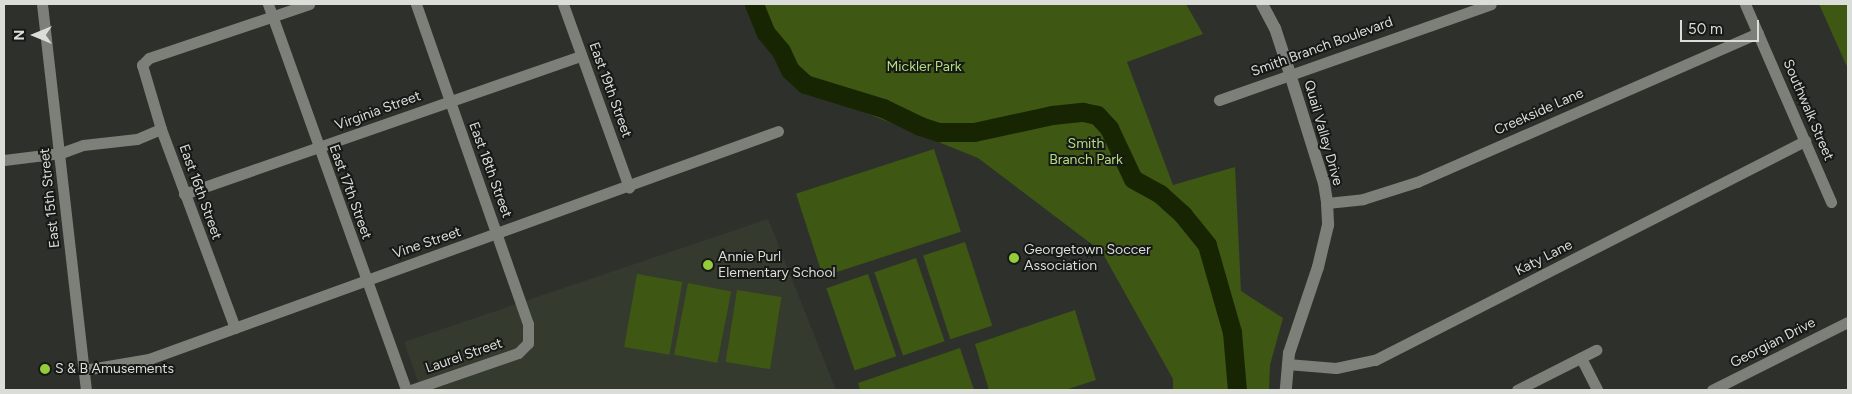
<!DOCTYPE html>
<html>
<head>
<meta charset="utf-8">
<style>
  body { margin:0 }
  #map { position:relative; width:1852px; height:394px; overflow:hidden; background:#2e312b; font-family:Figtree,sans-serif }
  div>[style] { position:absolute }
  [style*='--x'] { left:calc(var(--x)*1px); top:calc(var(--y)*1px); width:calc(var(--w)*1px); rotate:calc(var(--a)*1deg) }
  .built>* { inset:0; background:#343a2e }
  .green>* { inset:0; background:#3e5713; transform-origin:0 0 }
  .river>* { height:19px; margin:-9.5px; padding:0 9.5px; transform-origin:9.5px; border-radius:9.5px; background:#182502 }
  .minor>* { height:11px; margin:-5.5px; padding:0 5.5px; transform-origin:5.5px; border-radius:5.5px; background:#7d8079 }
  .tertiary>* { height:12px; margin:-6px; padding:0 6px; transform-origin:6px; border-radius:6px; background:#7d8079 }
  .dots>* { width:14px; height:14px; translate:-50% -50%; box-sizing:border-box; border:2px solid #171916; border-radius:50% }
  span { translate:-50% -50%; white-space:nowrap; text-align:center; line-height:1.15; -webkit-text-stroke:4px #171916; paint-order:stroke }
  .street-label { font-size:14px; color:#dbddd9 }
  .park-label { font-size:14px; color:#b4dd7e }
  .poi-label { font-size:14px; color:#dbddd9 }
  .left { translate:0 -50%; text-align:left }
  .frame { position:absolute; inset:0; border:5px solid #dbddd9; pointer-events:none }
  .north { position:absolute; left:10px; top:10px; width:50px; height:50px; -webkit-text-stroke:4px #171916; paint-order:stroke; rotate:270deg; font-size:14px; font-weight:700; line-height:20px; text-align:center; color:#dbddd9 }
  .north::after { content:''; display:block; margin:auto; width:18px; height:22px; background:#dbddd9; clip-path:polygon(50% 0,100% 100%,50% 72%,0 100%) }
  .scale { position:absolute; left:1680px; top:20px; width:79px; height:22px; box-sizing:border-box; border:2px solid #dbddd9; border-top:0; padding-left:6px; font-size:15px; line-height:18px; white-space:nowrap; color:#dbddd9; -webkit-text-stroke:4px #171916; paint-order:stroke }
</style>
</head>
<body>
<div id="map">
  <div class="built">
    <div style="clip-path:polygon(768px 219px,836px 390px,421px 390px,404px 342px)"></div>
  </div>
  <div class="green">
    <div style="clip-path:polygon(750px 4px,1186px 4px,1203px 34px,1127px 62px,1173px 185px,1235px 167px,1241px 291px,1283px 318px,1270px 365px,1269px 390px,1173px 390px,1173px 379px,1102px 252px,978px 158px,807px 89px,768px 44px)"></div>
    <div style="clip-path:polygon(1819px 4px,1848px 4px,1848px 69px)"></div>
    <div style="left:934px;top:149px;width:87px;height:145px;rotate:72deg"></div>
    <div style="left:965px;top:242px;width:88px;height:44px;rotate:72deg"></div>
    <div style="left:916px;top:258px;width:88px;height:44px;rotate:71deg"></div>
    <div style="left:637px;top:274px;width:46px;height:74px;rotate:10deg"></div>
    <div style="left:868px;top:274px;width:87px;height:44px;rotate:71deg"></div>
    <div style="left:688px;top:283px;width:44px;height:73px;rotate:11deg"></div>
    <div style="left:737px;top:290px;width:45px;height:73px;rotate:9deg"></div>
    <div style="clip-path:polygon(1075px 310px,1096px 380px,1065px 390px,989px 390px,975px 344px)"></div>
    <div style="clip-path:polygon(960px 348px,974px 390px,860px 390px,858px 383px)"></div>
  </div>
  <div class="river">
    <div style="--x:754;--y:4;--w:31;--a:68"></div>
    <div style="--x:766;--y:33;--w:23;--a:50"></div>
    <div style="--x:781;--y:51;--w:21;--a:65"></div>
    <div style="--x:790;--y:70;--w:21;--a:43"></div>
    <div style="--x:805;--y:84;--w:82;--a:17.1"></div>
    <div style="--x:883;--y:108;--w:41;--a:25.9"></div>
    <div style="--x:920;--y:126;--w:20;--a:18"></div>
    <div style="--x:939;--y:132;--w:35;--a:0"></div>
    <div style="--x:974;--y:132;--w:80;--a:-12.3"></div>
    <div style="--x:1052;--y:115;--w:31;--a:-6"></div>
    <div style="--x:1083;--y:112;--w:14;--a:12"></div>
    <div style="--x:1097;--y:115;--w:18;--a:47"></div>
    <div style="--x:1109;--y:128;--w:56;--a:64.8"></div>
    <div style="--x:1133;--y:179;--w:31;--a:29"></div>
    <div style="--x:1160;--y:194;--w:31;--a:42"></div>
    <div style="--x:1183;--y:215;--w:38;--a:51"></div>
    <div style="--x:1207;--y:245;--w:91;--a:74"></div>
    <div style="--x:1232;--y:332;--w:58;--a:85.1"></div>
  </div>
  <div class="minor">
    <div style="--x:42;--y:4;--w:388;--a:83.5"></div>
    <div style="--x:268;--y:4;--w:410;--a:70.3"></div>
    <div style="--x:563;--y:4;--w:195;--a:70.2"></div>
    <div style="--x:1745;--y:4;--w:216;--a:66.5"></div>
    <div style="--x:1219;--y:100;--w:288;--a:-19.4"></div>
    <div style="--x:4;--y:160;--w:57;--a:-7"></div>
    <div style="--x:61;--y:153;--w:23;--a:-20"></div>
    <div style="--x:83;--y:145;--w:54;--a:-6.3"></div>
    <div style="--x:137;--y:139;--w:26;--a:-23"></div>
    <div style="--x:184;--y:194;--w:420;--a:-19.2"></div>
    <div style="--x:1327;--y:203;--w:36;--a:-6"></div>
    <div style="--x:1363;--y:199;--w:57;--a:-17.5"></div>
    <div style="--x:1417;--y:182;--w:372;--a:-23.6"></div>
    <div style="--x:235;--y:328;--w:212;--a:-110.4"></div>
    <div style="--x:161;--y:129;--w:67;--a:-106.5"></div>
    <div style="--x:142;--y:65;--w:10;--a:-45"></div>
    <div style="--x:149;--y:58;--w:169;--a:-18.6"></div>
    <div style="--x:1581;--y:358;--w:36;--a:63"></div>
    <div style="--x:1287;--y:364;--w:49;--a:4.7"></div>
    <div style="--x:1336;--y:368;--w:40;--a:-12"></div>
    <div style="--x:1375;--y:360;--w:483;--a:-27"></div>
    <div style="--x:84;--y:370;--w:66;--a:-9.6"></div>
    <div style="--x:149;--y:359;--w:669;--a:-19.92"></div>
    <div style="--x:411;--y:390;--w:113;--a:-19.1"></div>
    <div style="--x:518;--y:353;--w:14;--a:-45"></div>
    <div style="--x:528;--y:343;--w:19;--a:-90"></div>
    <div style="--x:528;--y:324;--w:339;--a:-109.3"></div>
    <div style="--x:1517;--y:390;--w:89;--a:-26.9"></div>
    <div style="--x:1712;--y:390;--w:152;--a:-26.6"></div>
  </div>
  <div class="tertiary">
    <div style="--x:1262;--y:4;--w:27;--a:62"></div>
    <div style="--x:1275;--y:28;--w:48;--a:71.9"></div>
    <div style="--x:1290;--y:74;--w:114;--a:72.7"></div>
    <div style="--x:1324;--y:183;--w:20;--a:81"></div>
    <div style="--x:1327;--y:203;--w:22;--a:87"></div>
    <div style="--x:1328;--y:225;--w:43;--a:103.4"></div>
    <div style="--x:1318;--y:267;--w:91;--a:108.6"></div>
    <div style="--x:1289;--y:353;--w:37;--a:95"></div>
  </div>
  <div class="dots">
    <div style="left:1014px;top:258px;background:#95cc3a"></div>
    <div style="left:708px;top:265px;background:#95cc3a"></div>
    <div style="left:45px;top:369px;background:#95cc3a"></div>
  </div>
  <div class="street-label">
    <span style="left:1322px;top:47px;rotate:-20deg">Smith Branch Boulevard</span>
    <span style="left:610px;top:90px;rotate:70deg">East 19th Street</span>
    <span style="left:1808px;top:110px;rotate:67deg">Southwalk Street</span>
    <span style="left:378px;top:111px;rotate:-20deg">Virginia Street</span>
    <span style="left:1539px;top:112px;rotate:-24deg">Creekside Lane</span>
    <span style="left:1323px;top:133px;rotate:74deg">Quail Valley Drive</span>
    <span style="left:490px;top:170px;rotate:70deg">East 18th Street</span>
    <span style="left:200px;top:192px;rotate:70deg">East 16th Street</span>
    <span style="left:350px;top:192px;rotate:70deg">East 17th Street</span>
    <span style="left:50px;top:198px;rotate:-96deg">East 15th Street</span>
    <span style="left:427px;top:243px;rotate:-19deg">Vine Street</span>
    <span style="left:1544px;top:258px;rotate:-27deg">Katy Lane</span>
    <span style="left:1773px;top:343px;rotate:-27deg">Georgian Drive</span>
    <span style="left:464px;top:356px;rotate:-19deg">Laurel Street</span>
  </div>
  <div class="park-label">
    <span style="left:924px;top:67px">Mickler Park</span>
    <span style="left:1086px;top:152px">Smith<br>Branch Park</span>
  </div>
  <div class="poi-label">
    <span class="left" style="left:1024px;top:258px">Georgetown Soccer<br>Association</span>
    <span class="left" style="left:718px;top:265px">Annie Purl<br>Elementary School</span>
    <span class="left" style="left:55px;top:369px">S &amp; B Amusements</span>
  </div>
  <div class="frame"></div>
  <div class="north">N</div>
  <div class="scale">50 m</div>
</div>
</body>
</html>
